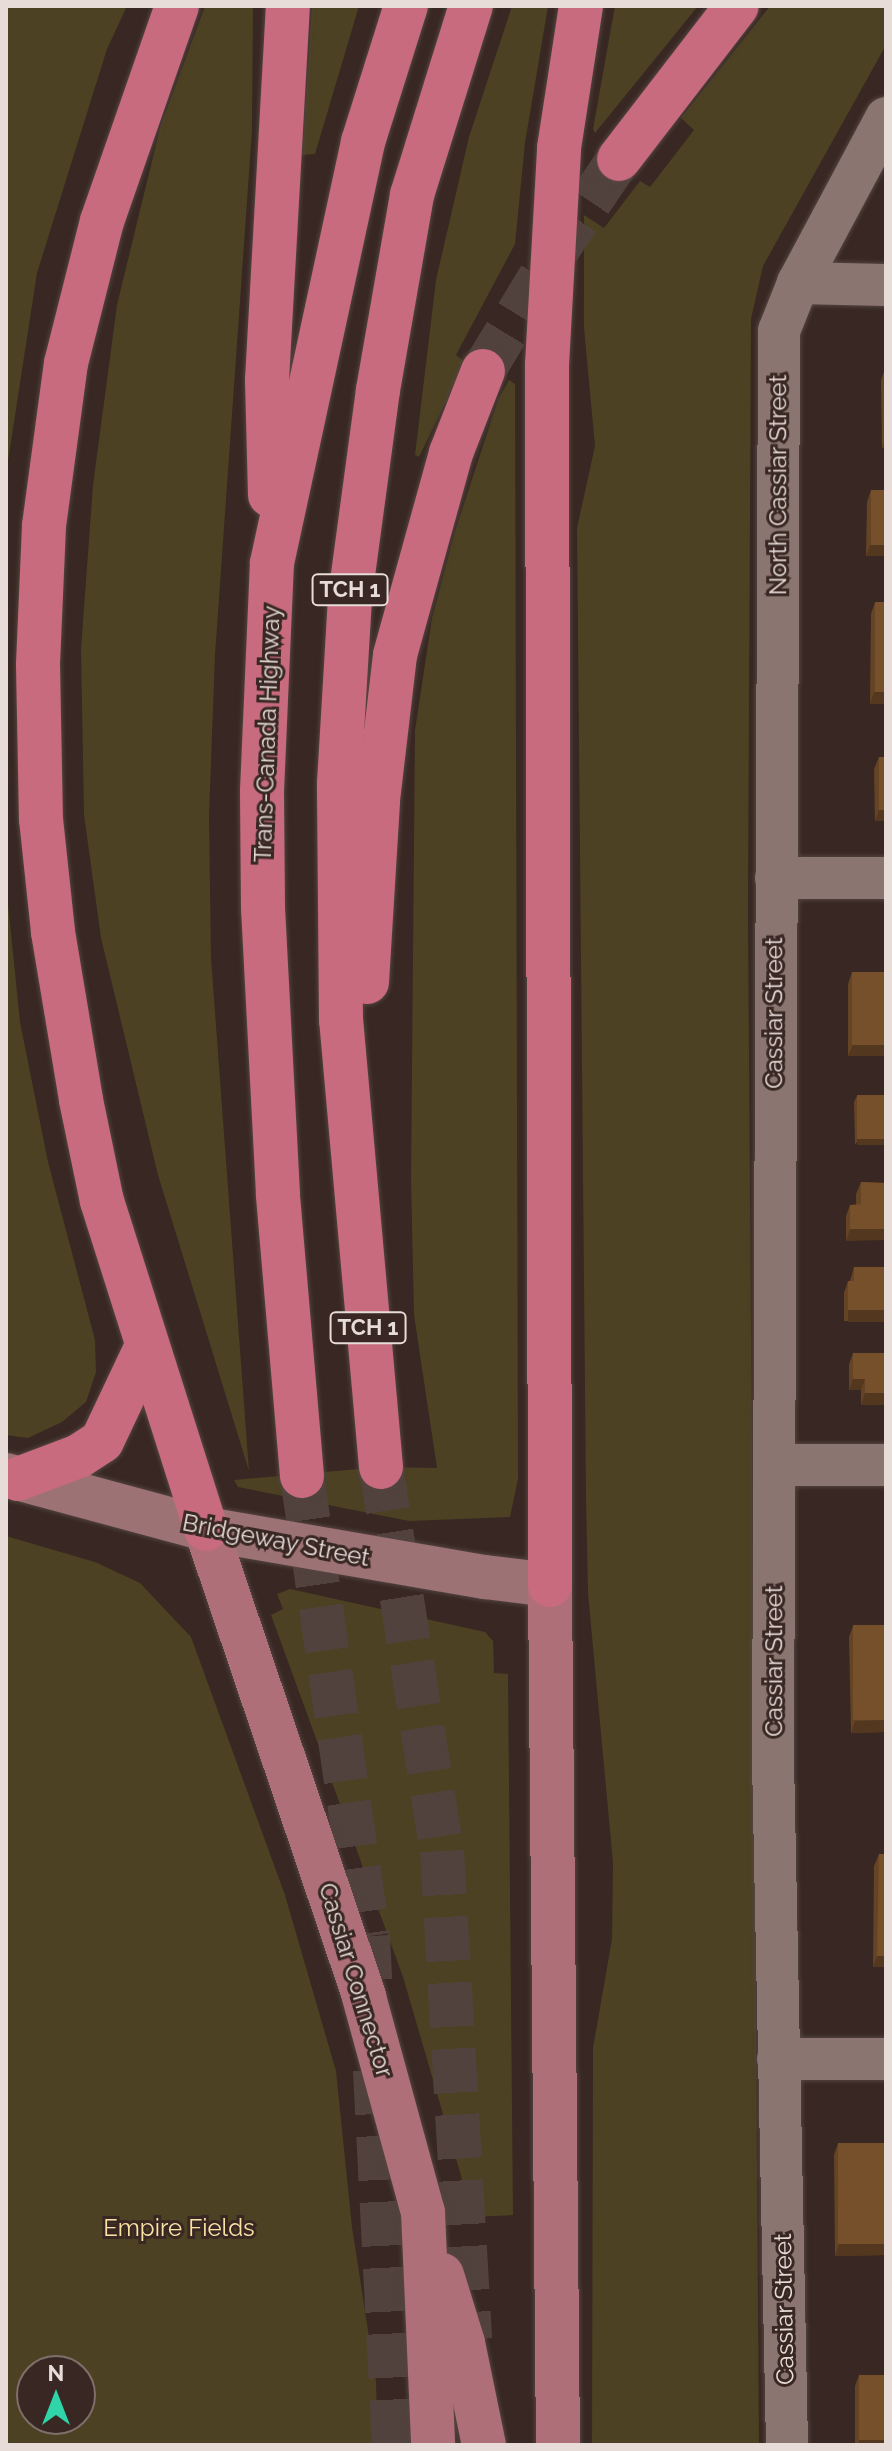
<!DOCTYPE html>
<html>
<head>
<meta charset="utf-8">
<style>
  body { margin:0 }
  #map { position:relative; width:892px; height:2451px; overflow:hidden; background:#382722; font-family:Raleway,sans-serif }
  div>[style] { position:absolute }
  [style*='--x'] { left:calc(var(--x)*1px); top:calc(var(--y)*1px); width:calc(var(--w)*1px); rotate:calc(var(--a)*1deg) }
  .green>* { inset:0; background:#4c4122 }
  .highway-tunnel>* { height:44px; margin-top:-22px; transform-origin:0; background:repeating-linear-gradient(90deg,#52423d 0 44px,transparent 0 66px) }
  .roads { filter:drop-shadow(0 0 2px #534441) drop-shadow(0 0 2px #534441) }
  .street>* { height:42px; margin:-21px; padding:0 21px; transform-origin:21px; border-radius:21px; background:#8a7570 }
  .secondary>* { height:44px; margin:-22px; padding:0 22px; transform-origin:22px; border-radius:22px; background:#9d7274 }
  .primary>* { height:44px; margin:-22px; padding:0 22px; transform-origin:22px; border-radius:22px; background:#af6f79 }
  .highway>* { height:44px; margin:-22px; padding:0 22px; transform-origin:22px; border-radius:22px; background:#c86b7f }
  .wall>* { inset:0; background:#654425 }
  .shaded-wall>* { inset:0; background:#53371e; transform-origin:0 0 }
  .building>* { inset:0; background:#764f2b; transform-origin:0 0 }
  span { translate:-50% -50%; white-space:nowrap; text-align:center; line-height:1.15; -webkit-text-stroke:6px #382722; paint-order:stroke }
  .shield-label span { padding:2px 6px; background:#382722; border:2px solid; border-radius:6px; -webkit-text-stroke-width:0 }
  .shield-label { font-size:22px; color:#e8dcd9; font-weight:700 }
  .street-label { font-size:24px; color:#e8dcd9 }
  .park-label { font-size:24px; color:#fae2a4 }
  .frame { position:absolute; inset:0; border:8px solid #e8dcd9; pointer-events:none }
  .north { position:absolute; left:16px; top:2355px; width:80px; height:80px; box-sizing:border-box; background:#382722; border:2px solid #7e6f6b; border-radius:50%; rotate:0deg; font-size:22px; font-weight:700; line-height:32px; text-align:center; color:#e8dcd9 }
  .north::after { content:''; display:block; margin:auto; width:28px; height:36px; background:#30d4a9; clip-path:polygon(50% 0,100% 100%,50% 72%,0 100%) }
</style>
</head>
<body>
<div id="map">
  <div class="green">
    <div style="clip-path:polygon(6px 6px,127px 6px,107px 49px,37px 273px,6px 474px)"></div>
    <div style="clip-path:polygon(205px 6px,253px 6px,252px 131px,215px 655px,209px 816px,211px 958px,249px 1471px,158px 1175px,101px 938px,84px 815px,81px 649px,93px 485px,117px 305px,160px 128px)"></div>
    <div style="clip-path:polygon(312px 6px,359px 6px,315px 154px,302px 155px)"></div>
    <div style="clip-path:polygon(512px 6px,548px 6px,525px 143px,515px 244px,456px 355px,465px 362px,419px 457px,415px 455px,436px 280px,469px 137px)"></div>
    <div style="clip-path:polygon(615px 6px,698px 6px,595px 133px,593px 129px)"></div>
    <div style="clip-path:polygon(770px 6px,886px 6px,886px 45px,763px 266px,751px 319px,748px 912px,759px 2445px,592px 2445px,593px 2048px,612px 1939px,613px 1863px,588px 1593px,586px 1499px,577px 528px,595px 446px,584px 328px,584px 215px,604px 228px,640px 181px,650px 187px,694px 130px,681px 118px)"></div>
    <div style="clip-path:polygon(509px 380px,515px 384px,518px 1479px,510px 1517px,409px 1521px,238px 1487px,234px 1480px,381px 1467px,437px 1468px,414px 1315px,411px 1179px,415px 730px,432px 618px,456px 528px,498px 400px)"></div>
    <div style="clip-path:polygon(6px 884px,20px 1022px,48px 1162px,95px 1340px,96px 1372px,86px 1402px,62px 1422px,28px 1438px,6px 1435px)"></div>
    <div style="clip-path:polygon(evenodd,6px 1536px,95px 1562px,140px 1583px,191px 1637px,285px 1895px,336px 2071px,352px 2227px,376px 2382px,378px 2445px,6px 2445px,6px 1536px,80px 2371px,80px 2419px,32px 2419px,32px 2371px,80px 2371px)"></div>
    <div style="clip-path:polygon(290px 1589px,485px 1632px,493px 1641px,494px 1673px,508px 1674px,513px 2215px,473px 2217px,403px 1977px,271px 1615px,283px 1609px,277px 1594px)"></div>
  </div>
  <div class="highway-tunnel">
    <div style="--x:483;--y:371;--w:135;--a:-58.7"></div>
    <div style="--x:553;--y:256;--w:117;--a:-55.8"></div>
    <div style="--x:381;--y:1467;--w:389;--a:81"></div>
    <div style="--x:442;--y:1851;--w:489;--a:86.7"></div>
    <div style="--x:302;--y:1476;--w:465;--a:81.8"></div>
    <div style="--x:368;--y:1936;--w:61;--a:87.2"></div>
    <div style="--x:375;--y:2070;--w:375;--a:87.1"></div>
  </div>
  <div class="roads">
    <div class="street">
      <div style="--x:798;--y:283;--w:88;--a:1.3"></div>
      <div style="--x:776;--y:878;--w:110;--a:0"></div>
      <div style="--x:775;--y:1465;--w:111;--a:0"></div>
      <div style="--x:778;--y:2059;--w:108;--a:0"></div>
      <div style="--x:787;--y:2445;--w:683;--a:-91.17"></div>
      <div style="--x:773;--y:1762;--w:1431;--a:-89.76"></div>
      <div style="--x:779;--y:331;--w:52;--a:-68.4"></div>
      <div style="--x:798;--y:283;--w:187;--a:-61.9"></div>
    </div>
    <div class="secondary">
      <div style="--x:6;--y:1475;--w:207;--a:15.1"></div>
      <div style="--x:206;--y:1529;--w:283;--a:9.8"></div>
      <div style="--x:485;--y:1577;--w:65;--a:7"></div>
    </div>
    <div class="primary">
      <div style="--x:206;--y:1529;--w:494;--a:71.3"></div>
      <div style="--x:364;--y:1997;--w:223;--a:74.7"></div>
      <div style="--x:423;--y:2212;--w:233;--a:87.5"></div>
      <div style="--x:550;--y:1585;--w:860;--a:89.47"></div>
      <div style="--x:442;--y:2275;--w:71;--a:72.8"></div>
      <div style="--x:463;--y:2343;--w:104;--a:78.4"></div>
    </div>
    <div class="highway">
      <div style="--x:177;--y:6;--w:228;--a:109.2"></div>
      <div style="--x:102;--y:221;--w:146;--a:104.2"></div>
      <div style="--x:66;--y:363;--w:164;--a:97.7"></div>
      <div style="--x:44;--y:526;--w:139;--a:92.5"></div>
      <div style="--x:38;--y:665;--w:154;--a:88.9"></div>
      <div style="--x:41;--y:819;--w:114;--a:83.9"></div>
      <div style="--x:53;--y:932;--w:170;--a:80.5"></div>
      <div style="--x:81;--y:1100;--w:103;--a:78.3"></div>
      <div style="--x:102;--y:1201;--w:344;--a:72.4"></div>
      <div style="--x:619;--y:159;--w:193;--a:-52.4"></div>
      <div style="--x:270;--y:495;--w:115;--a:-91.5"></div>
      <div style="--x:267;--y:380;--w:375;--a:-86.8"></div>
      <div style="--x:367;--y:982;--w:182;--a:-86.5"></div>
      <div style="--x:378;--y:800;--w:146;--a:-83.3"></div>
      <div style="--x:395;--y:655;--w:210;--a:-74.5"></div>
      <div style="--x:451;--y:453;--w:88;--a:-68.7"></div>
      <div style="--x:381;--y:1467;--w:449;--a:-95.1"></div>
      <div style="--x:341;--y:1020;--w:237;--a:-90.5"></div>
      <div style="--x:339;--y:783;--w:186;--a:-86.6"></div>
      <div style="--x:350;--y:597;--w:209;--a:-82.3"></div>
      <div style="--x:378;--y:390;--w:198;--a:-80.1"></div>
      <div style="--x:412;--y:195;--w:198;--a:-72.7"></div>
      <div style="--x:302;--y:1476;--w:283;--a:-94.9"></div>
      <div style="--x:278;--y:1194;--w:286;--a:-93"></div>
      <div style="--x:263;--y:908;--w:117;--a:-90.5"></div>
      <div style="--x:262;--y:791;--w:228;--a:-87.5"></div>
      <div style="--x:272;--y:563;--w:431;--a:-77.8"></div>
      <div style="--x:363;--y:142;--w:143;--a:-72.5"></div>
      <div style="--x:18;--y:1479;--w:65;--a:-20.7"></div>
      <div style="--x:79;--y:1456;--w:27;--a:-33"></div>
      <div style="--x:102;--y:1441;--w:105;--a:-64.7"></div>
      <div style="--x:550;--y:1585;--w:1220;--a:-90.14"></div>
      <div style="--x:547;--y:365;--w:217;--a:-86.8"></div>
      <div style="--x:559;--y:148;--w:144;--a:-81.2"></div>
    </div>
  </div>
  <div class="wall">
    <div style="clip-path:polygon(885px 369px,886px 369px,886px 448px,882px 448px,881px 380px)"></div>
    <div style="clip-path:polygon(871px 490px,886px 556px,866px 556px,867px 502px)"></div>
    <div style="clip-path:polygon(875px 602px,886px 704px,870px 704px,871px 614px)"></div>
    <div style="clip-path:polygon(879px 757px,886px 757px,886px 821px,875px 821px,874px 769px)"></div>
    <div style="clip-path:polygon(852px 972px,886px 972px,886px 1056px,848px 1056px,848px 984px)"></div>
    <div style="clip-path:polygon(886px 1095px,855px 1145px,854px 1102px,857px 1096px)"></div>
    <div style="clip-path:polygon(861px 1182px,886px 1183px,846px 1241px,846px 1216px,850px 1205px,856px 1205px,856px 1194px)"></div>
    <div style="clip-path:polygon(854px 1267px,886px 1321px,844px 1321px,844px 1293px,848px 1281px,850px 1281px)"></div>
    <div style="clip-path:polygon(853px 1353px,886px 1405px,861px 1405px,861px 1390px,849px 1390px,849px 1364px)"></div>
    <div style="clip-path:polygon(853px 1626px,886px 1732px,851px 1733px,849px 1637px)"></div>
    <div style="clip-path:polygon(879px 1854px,886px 1967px,873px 1967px,874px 1866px)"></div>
    <div style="clip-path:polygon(838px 2143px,886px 2143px,886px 2255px,835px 2256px,834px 2155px)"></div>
    <div style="clip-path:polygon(859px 2375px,886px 2445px,855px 2445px,855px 2386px)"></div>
  </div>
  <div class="shaded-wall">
    <div style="clip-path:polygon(886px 437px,886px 448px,882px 448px)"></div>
    <div style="clip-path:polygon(870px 545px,886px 545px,886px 556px,866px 556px)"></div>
    <div style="clip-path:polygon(874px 692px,886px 692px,886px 704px,870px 704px)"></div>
    <div style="clip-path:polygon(886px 809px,886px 821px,875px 821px,879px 810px)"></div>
    <div style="clip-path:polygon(886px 1044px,886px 1056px,848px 1056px,853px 1045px)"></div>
    <div style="left:857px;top:1139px;width:29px;height:6px"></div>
    <div style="clip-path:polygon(850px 1229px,886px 1229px,886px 1240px,846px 1241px)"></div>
    <div style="left:848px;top:1310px;width:38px;height:12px"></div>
    <div style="clip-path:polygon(853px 1379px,865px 1379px,861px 1390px,849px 1390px)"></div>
    <div style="clip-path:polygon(865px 1393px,886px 1393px,886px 1405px,861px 1405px)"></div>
    <div style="clip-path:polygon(886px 1720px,886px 1732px,851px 1733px,855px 1721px)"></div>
    <div style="clip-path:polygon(877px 1956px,886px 1956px,886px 1967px,873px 1967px)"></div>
    <div style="clip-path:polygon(839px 2244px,886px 2244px,886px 2255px,835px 2256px)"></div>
    <div style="left:859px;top:2440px;width:27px;height:5px"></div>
  </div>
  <div class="building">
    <div style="clip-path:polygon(885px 369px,886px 369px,886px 425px)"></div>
    <div style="left:871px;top:490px;width:15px;height:55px"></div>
    <div style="left:875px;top:602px;width:11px;height:90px"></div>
    <div style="left:879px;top:757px;width:7px;height:53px"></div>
    <div style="left:852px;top:972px;width:34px;height:73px"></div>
    <div style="left:886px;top:1095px;width:44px;height:29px;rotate:90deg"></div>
    <div style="clip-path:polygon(861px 1182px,886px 1183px,886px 1229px,850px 1229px,850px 1205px,861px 1204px)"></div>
    <div style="clip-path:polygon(854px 1267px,886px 1267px,886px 1310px,848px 1310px,848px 1281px,854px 1281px)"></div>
    <div style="clip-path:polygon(853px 1353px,886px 1353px,886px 1393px,865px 1393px,865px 1379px,853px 1379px)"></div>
    <div style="left:886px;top:1625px;width:95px;height:33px;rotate:90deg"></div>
    <div style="clip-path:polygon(879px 1854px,886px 1854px,886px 1956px,877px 1956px)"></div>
    <div style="left:838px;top:2143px;width:48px;height:101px"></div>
    <div style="left:859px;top:2375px;width:27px;height:65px"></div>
  </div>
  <div class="shield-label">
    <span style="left:350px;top:590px">TCH 1</span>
    <span style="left:368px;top:1328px">TCH 1</span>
  </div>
  <div class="street-label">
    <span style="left:778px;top:485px;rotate:-90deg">North Cassiar Street</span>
    <span style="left:267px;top:734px;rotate:-88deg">Trans-Canada Highway</span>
    <span style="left:774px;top:1013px;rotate:-90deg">Cassiar Street</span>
    <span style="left:276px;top:1540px;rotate:11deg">Bridgeway Street</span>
    <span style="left:774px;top:1661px;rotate:-90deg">Cassiar Street</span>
    <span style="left:356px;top:1980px;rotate:73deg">Cassiar Connector</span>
    <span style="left:784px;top:2309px;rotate:-91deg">Cassiar Street</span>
  </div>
  <div class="park-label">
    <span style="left:179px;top:2228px">Empire Fields</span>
  </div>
  <div class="frame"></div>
  <div class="north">N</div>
</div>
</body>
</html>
